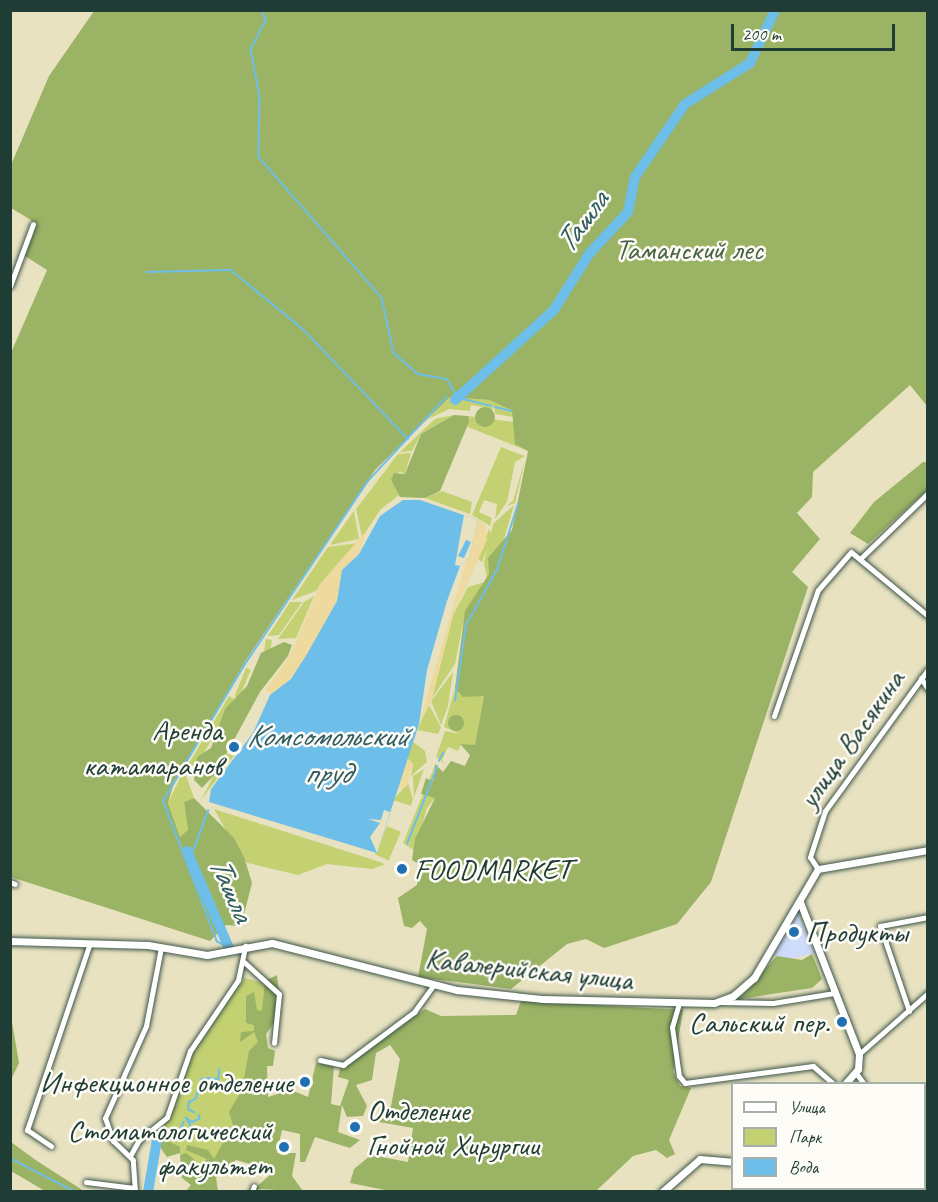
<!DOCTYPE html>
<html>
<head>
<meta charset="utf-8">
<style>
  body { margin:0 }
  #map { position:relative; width:938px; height:1202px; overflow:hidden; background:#e8e2c1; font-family:Caveat,sans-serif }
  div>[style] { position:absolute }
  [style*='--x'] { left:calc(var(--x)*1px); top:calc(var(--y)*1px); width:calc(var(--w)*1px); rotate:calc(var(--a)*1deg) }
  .built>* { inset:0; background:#cedbfa }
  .green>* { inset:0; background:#c3d172; transform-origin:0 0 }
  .forest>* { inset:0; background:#9ab364 }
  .round { border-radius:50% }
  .sand>* { inset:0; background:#eeda9e }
  .water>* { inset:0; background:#6dbee8 }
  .pier>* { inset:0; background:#e8e2c1 }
  .stream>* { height:1.5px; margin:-0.75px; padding:0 0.75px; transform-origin:0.75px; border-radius:0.75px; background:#6dbee8 }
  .river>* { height:10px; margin:-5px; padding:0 5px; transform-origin:5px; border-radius:5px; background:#6dbee8 }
  .roads { filter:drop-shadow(0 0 2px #3d5649) drop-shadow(0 0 2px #3d5649) }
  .minor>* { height:5px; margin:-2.5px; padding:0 2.5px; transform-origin:2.5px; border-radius:2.5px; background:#fff }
  .tertiary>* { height:7px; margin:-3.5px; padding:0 3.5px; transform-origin:3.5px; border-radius:3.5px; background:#fff }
  .dots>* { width:16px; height:16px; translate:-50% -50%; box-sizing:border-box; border:3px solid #fdfcf7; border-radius:50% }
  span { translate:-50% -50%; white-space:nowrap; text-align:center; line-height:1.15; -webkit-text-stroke:5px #fdfcf7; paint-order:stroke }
  .park-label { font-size:30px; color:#486244 }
  .poi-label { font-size:30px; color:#1f3d34 }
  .right { translate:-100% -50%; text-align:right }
  .left { translate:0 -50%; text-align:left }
  .street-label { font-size:30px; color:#1f3d34 }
  .water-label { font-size:32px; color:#325d61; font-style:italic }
  .frame { position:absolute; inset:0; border:12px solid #1f3d34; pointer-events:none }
  .legend { position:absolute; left:731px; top:1082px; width:195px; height:108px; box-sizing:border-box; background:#fdfcf7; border:2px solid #a4b0a9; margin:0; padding:8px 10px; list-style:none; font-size:18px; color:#1f3d34 }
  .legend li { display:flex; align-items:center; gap:12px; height:30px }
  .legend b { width:30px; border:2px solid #a4b0a9 }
  .scale { position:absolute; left:731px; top:24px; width:164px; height:27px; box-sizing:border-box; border:3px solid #1f3d34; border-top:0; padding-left:8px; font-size:18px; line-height:21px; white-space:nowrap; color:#1f3d34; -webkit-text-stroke:4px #fdfcf7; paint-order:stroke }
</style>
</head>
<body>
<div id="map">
  <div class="built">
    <div style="clip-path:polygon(798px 913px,815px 953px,785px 960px,773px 954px)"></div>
  </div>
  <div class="green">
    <div style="clip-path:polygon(450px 397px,489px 400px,513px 410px,513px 417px,495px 414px,494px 406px,490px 414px,489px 408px,471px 405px,470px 411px,449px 409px,428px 419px)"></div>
    <div style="clip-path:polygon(454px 415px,421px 434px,412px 451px,400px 452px,435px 419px)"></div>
    <div style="clip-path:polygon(468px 416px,514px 422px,528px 451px,468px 427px)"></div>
    <div style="clip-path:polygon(501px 447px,525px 456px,515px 462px,507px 502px,495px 519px,497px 504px,484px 500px,479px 512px,492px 518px,490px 526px,472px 515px)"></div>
    <div style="clip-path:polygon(411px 453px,405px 474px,400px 471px,391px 480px,399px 495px,381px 509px,362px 537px,356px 509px,398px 454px)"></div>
    <div style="clip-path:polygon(525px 460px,515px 503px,506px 506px,513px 501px)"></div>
    <div style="clip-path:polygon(442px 491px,472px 502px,470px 514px,425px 498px)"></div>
    <div style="clip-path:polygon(514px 505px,500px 553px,487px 579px,484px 563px,493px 524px)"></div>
    <div style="clip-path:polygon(354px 511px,359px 539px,330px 545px,346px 522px)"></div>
    <div style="clip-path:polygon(489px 529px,492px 537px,482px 562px,478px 559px)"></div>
    <div style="clip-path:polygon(358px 543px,316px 591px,292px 600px,328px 547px)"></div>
    <div style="clip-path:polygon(485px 582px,463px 624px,455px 664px,432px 698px,453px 615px,468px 587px)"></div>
    <div style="clip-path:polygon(314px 596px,296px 638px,278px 639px,304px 602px)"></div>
    <div style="clip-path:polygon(290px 602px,302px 602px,279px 635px,268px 636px)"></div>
    <div style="left:266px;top:639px;width:6px;height:33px;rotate:9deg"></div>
    <div style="left:246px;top:668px;width:5px;height:31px;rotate:22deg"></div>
    <div style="clip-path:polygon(453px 672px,448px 706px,441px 725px,431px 701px)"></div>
    <div style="clip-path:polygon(455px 688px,484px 696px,475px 747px,461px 744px,458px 751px,448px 747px,442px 760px,446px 765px,436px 757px,445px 731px,460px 734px,444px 727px)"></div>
    <div style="clip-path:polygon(229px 696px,234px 699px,190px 778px,188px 765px)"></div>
    <div style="clip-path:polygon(429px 705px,441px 727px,438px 734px,417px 730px)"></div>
    <div style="clip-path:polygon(412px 741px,425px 751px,427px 762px,411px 776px,413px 764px,407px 758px)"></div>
    <div style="clip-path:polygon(228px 753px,234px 756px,201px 800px,216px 771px)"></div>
    <div style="clip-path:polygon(435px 765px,431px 782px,435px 798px,427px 808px,415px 851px,403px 843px)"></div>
    <div style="clip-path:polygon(424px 769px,414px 797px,413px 776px)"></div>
    <div style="clip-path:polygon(184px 770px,194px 798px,184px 802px,188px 831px,180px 837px,168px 803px)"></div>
    <div style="clip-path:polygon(408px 783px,413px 799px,411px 806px,393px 800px)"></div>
    <div style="clip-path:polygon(214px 809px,383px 863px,384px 865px,372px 869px,327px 864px,298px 875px,244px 862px)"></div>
    <div style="left:387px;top:826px;width:15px;height:31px;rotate:23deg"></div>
    <div style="clip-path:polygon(245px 978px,271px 985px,241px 1126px,213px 1170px,201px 1169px,151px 1133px,164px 1126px,200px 1035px)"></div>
  </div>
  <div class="forest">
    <div style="clip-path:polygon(94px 11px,927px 11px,927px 406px,910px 385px,813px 472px,812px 497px,797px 513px,820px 539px,792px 572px,808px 587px,711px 882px,677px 924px,604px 948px,586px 939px,567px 944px,511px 989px,418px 977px,427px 929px,420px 921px,412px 928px,404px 926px,398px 898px,417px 885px,420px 865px,412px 860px,415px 839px,435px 798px,421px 794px,426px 778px,433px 782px,435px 764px,443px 772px,451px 761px,465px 766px,470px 755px,460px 744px,475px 745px,484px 696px,463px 697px,455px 688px,465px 611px,489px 574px,488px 558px,512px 530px,528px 451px,515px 444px,512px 410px,489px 400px,450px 397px,375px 470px,246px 660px,173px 786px,168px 803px,180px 837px,188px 830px,184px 802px,194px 798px,234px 838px,244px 857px,252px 883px,241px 926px,226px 925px,210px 941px,11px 877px,10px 355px,47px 270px,25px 256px,34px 232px,31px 220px,11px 208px,11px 165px,49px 76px)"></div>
    <div class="round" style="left:475px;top:407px;width:20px;height:20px"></div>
    <div style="clip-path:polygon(454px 415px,468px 416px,469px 422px,440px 491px,425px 498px,400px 497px,391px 480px,394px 473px,405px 474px,421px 434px)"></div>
    <div style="clip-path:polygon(923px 462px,927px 462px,927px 490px,868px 544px,850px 533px,874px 502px)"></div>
    <div style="clip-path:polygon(284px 642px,292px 645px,288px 656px,260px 692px,216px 773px,202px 788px,194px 780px,197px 757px,211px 748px,225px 709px,247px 686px,261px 653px)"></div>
    <div class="round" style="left:448px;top:715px;width:16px;height:16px"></div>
    <div style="clip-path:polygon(812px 954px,822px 979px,812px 988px,739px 999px,777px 956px,802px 960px)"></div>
    <div style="clip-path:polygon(277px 975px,281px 1013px,266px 1034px,268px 1048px,275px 1051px,273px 1066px,267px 1066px,268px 1097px,291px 1090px,308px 1097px,316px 1063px,334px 1066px,331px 1104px,340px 1106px,349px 1080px,338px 1077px,340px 1069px,425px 1009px,441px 1016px,516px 1015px,521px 1001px,683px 1010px,673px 1072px,680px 1086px,691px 1088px,669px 1140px,675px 1154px,667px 1158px,656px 1150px,633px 1156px,596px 1191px,395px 1192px,350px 1183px,354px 1169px,371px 1155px,408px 1162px,413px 1128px,379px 1122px,380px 1109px,391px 1106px,400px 1059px,390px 1045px,376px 1053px,372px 1080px,356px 1085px,367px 1106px,363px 1116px,347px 1117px,342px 1105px,338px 1132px,360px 1140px,350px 1148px,315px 1137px,305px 1162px,300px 1162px,300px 1134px,282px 1130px,277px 1153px,296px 1153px,292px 1176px,303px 1191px,254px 1189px,270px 1175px,268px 1169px,236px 1160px,216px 1178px,218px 1191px,186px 1191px,191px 1185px,182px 1178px,180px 1155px,186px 1153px,195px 1160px,196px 1175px,207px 1159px,186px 1150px,187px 1145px,208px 1150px,214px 1159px,227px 1135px,236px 1134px,229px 1112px,242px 1090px,249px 1051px,258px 1042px,254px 1032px,240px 1042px,241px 1032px,254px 1031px,254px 1025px,246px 1023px,246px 996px,254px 992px,257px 1010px,262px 1011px,265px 981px)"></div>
    <div style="clip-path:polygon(11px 1016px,19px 1063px,11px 1080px,10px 1016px)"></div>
    <div style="clip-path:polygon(160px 1124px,164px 1139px,180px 1147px,180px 1153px,167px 1157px,160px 1147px,152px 1131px)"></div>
    <div style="clip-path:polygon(11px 1142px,37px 1161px,84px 1191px,45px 1191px,11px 1171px)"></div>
  </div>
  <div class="sand">
    <div style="clip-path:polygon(478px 520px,485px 524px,487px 540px,453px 615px,431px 702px,419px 724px)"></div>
    <div style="clip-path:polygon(367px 530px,359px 554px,342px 570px,337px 601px,303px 662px,285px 685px,271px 694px,265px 690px,290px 656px,320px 584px)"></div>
    <div style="clip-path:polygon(407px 759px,413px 764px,407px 786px,396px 790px)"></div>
  </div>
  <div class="water">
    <div style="clip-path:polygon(403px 500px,420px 500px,478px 520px,469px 558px,460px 566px,447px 601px,427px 670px,419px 724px,377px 853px,209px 802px,211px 789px,253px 733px,270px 695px,291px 679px,307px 654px,337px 601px,342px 570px,359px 554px,380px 516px)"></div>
  </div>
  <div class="pier">
    <div style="clip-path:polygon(evenodd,464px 515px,478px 520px,469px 558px,460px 566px,455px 565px,464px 515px,466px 540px,471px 542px,464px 558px,458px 556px,466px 540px)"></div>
    <div style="clip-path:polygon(384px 810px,390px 812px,377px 853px,370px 837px,380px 823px,368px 819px,381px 820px)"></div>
  </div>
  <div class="stream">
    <div style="--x:262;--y:10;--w:12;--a:70"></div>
    <div style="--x:266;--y:21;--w:32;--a:118"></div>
    <div style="--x:251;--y:49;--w:49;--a:79.4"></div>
    <div style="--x:260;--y:97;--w:60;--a:91"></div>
    <div style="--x:259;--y:157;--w:187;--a:48.9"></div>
    <div style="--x:382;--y:298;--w:56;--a:77.7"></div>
    <div style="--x:394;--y:353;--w:32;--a:41"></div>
    <div style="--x:418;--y:374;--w:29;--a:10"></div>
    <div style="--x:447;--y:379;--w:22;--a:60"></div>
    <div style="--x:147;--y:272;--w:84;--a:-1.4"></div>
    <div style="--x:231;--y:270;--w:93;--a:39.3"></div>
    <div style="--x:303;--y:329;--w:152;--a:46.3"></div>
    <div style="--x:460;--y:398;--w:32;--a:14"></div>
    <div style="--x:495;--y:407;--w:17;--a:13"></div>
    <div style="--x:455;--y:701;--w:77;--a:-81.8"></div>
    <div style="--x:466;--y:625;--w:63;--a:-60.6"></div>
    <div style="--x:497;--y:570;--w:69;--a:-72.3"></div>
    <div style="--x:439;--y:761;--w:9;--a:-63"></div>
    <div style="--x:407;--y:844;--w:83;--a:-68.7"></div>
    <div style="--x:193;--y:851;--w:43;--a:-69.4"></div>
    <div style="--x:190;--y:859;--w:3;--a:-72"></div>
    <div style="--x:229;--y:948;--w:13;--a:-153"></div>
    <div style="--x:217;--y:942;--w:151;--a:-111"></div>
    <div style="--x:163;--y:801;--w:160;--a:-59.1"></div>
    <div style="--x:245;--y:664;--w:220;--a:-56.1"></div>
    <div style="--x:368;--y:481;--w:115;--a:-47.1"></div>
    <div style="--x:219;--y:1072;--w:2;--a:-90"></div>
    <div style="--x:211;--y:1078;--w:7;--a:16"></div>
    <div style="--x:218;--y:1080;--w:7;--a:-82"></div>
    <div style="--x:202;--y:1079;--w:8;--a:-7"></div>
    <div style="--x:196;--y:1098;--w:19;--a:-74"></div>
    <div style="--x:190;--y:1102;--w:6;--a:-31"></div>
    <div style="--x:188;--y:1108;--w:6;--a:-81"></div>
    <div style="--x:188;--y:1109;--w:7;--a:27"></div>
    <div style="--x:199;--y:1115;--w:3;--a:72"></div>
    <div style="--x:184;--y:1122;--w:11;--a:112"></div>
    <div style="--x:180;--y:1132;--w:8;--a:30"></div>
    <div style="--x:192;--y:1122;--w:8;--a:-23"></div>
    <div style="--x:189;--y:1123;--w:6;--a:-121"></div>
    <div style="--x:186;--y:1118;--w:6;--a:31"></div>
    <div style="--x:190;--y:1123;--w:10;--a:79"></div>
    <div style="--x:10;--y:1158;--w:74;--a:27.3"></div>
  </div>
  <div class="river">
    <div style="--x:455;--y:400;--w:134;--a:-42.3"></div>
    <div style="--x:554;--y:310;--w:66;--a:-58"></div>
    <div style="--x:589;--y:254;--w:57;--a:-47.1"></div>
    <div style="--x:628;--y:212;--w:36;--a:-79"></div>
    <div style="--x:635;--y:177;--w:88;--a:-55.6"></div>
    <div style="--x:685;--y:104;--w:77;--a:-32.2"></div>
    <div style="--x:750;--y:63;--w:59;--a:-64.7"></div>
    <div style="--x:187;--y:851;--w:106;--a:66.6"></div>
    <div style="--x:148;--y:1192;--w:59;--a:-80.2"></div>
  </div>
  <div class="roads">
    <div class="minor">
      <div style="--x:10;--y:286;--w:66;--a:-69.6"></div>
      <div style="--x:860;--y:559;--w:95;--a:-44.1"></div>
      <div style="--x:921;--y:678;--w:13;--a:58"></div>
      <div style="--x:774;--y:716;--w:133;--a:-70.8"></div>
      <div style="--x:818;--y:590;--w:50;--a:-49"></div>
      <div style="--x:851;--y:552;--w:100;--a:39.7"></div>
      <div style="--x:818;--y:869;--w:14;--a:-124"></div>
      <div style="--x:810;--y:857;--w:48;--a:-71.9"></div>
      <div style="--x:825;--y:811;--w:175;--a:-54"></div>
      <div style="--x:10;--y:882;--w:5;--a:22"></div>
      <div style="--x:244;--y:962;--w:47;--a:42.4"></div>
      <div style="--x:279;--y:994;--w:49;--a:95.8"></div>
      <div style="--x:720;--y:1002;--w:53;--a:1.1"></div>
      <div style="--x:773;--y:1003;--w:62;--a:-9.3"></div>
      <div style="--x:679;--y:1003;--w:25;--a:106"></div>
      <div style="--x:672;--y:1027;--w:49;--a:81.9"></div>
      <div style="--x:679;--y:1076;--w:9;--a:49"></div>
      <div style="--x:685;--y:1083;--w:129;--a:-7.6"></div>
      <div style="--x:813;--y:1066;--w:28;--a:41"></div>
      <div style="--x:909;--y:1011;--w:90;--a:-108.8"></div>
      <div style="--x:880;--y:926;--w:49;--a:-10.6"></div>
      <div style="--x:859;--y:1054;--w:92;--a:-41.5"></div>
      <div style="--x:320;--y:1060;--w:24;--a:12"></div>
      <div style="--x:343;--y:1065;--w:89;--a:-36.7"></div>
      <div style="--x:414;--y:1012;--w:32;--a:-54"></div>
      <div style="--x:856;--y:1073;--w:14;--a:54"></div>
      <div style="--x:924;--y:1105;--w:5;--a:-37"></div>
      <div style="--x:51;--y:1146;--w:29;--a:-146"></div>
      <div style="--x:27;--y:1130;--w:197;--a:-71.4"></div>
      <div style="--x:130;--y:1156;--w:18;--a:-61"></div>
      <div style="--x:139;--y:1140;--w:36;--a:-39"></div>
      <div style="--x:167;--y:1117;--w:70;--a:-70.8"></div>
      <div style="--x:190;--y:1051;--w:86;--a:-55.9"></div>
      <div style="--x:238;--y:980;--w:35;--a:-78"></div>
      <div style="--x:86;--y:1182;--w:49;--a:7"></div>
      <div style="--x:787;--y:1188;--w:5;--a:53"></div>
      <div style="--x:135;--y:1192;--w:32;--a:-94"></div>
      <div style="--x:133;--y:1160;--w:28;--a:-136"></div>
      <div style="--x:113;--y:1141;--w:24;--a:-109"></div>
      <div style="--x:105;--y:1118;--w:101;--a:-66"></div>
      <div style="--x:146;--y:1026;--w:80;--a:-79.2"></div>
      <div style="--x:252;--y:1192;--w:6;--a:-72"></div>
      <div style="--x:922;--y:1192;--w:8;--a:-40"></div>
    </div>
    <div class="tertiary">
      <div style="--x:800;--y:902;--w:163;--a:68.8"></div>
      <div style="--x:859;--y:1054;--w:15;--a:94"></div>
      <div style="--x:858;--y:1069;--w:20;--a:131"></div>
      <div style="--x:10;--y:941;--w:138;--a:1.7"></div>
      <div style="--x:148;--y:945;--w:60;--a:9.6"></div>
      <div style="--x:207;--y:955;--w:66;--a:-10.5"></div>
      <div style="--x:272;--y:943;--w:191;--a:14.3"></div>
      <div style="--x:457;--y:990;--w:85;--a:6"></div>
      <div style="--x:542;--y:999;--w:172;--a:1.3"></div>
      <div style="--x:714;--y:1003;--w:20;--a:-20"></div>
      <div style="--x:733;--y:996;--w:28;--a:-41"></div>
      <div style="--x:754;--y:978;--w:126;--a:-59.6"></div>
      <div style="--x:818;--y:869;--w:112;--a:-9.8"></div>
      <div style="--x:662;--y:1192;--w:50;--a:-41"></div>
      <div style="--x:700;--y:1159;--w:32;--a:5"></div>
    </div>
  </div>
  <div class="dots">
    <div style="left:234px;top:747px;background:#1f6fb2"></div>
    <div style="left:402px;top:869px;background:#1f6fb2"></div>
    <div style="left:794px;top:932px;background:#1f6fb2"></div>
    <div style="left:842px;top:1022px;background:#1f6fb2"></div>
    <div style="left:305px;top:1082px;background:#1f6fb2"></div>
    <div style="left:355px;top:1127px;background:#1f6fb2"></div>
    <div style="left:284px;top:1147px;background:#1f6fb2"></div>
  </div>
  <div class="park-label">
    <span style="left:689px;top:249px">Таманский лес</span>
  </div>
  <div class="poi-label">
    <span class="right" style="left:222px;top:747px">Аренда<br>катамаранов</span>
    <span class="left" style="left:414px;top:869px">FOODMARKET</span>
    <span class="left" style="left:806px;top:932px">Продукты</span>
    <span class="right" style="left:830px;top:1022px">Сальский пер.</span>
    <span class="right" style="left:293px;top:1082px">Инфекционное отделение</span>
    <span class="left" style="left:367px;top:1127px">Отделение<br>Гнойной Хирургии</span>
    <span class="right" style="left:272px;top:1147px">Стоматологический<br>факультет</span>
  </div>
  <div class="street-label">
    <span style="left:851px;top:739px;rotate:-55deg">улица Васякина</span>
    <span style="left:529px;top:969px;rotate:6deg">Кавалерийская улица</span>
  </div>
  <div class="water-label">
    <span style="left:582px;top:222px;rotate:-54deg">Ташла</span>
    <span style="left:327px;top:755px">Комсомольский<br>пруд</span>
    <span style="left:231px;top:889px;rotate:66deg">Ташла</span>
  </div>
  <div class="frame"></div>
  <ul class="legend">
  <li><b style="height:8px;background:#fff"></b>Улица</li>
  <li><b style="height:16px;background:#c3d172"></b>Парк</li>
  <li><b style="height:16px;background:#6dbee8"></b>Вода</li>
  </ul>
  <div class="scale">200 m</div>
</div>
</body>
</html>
